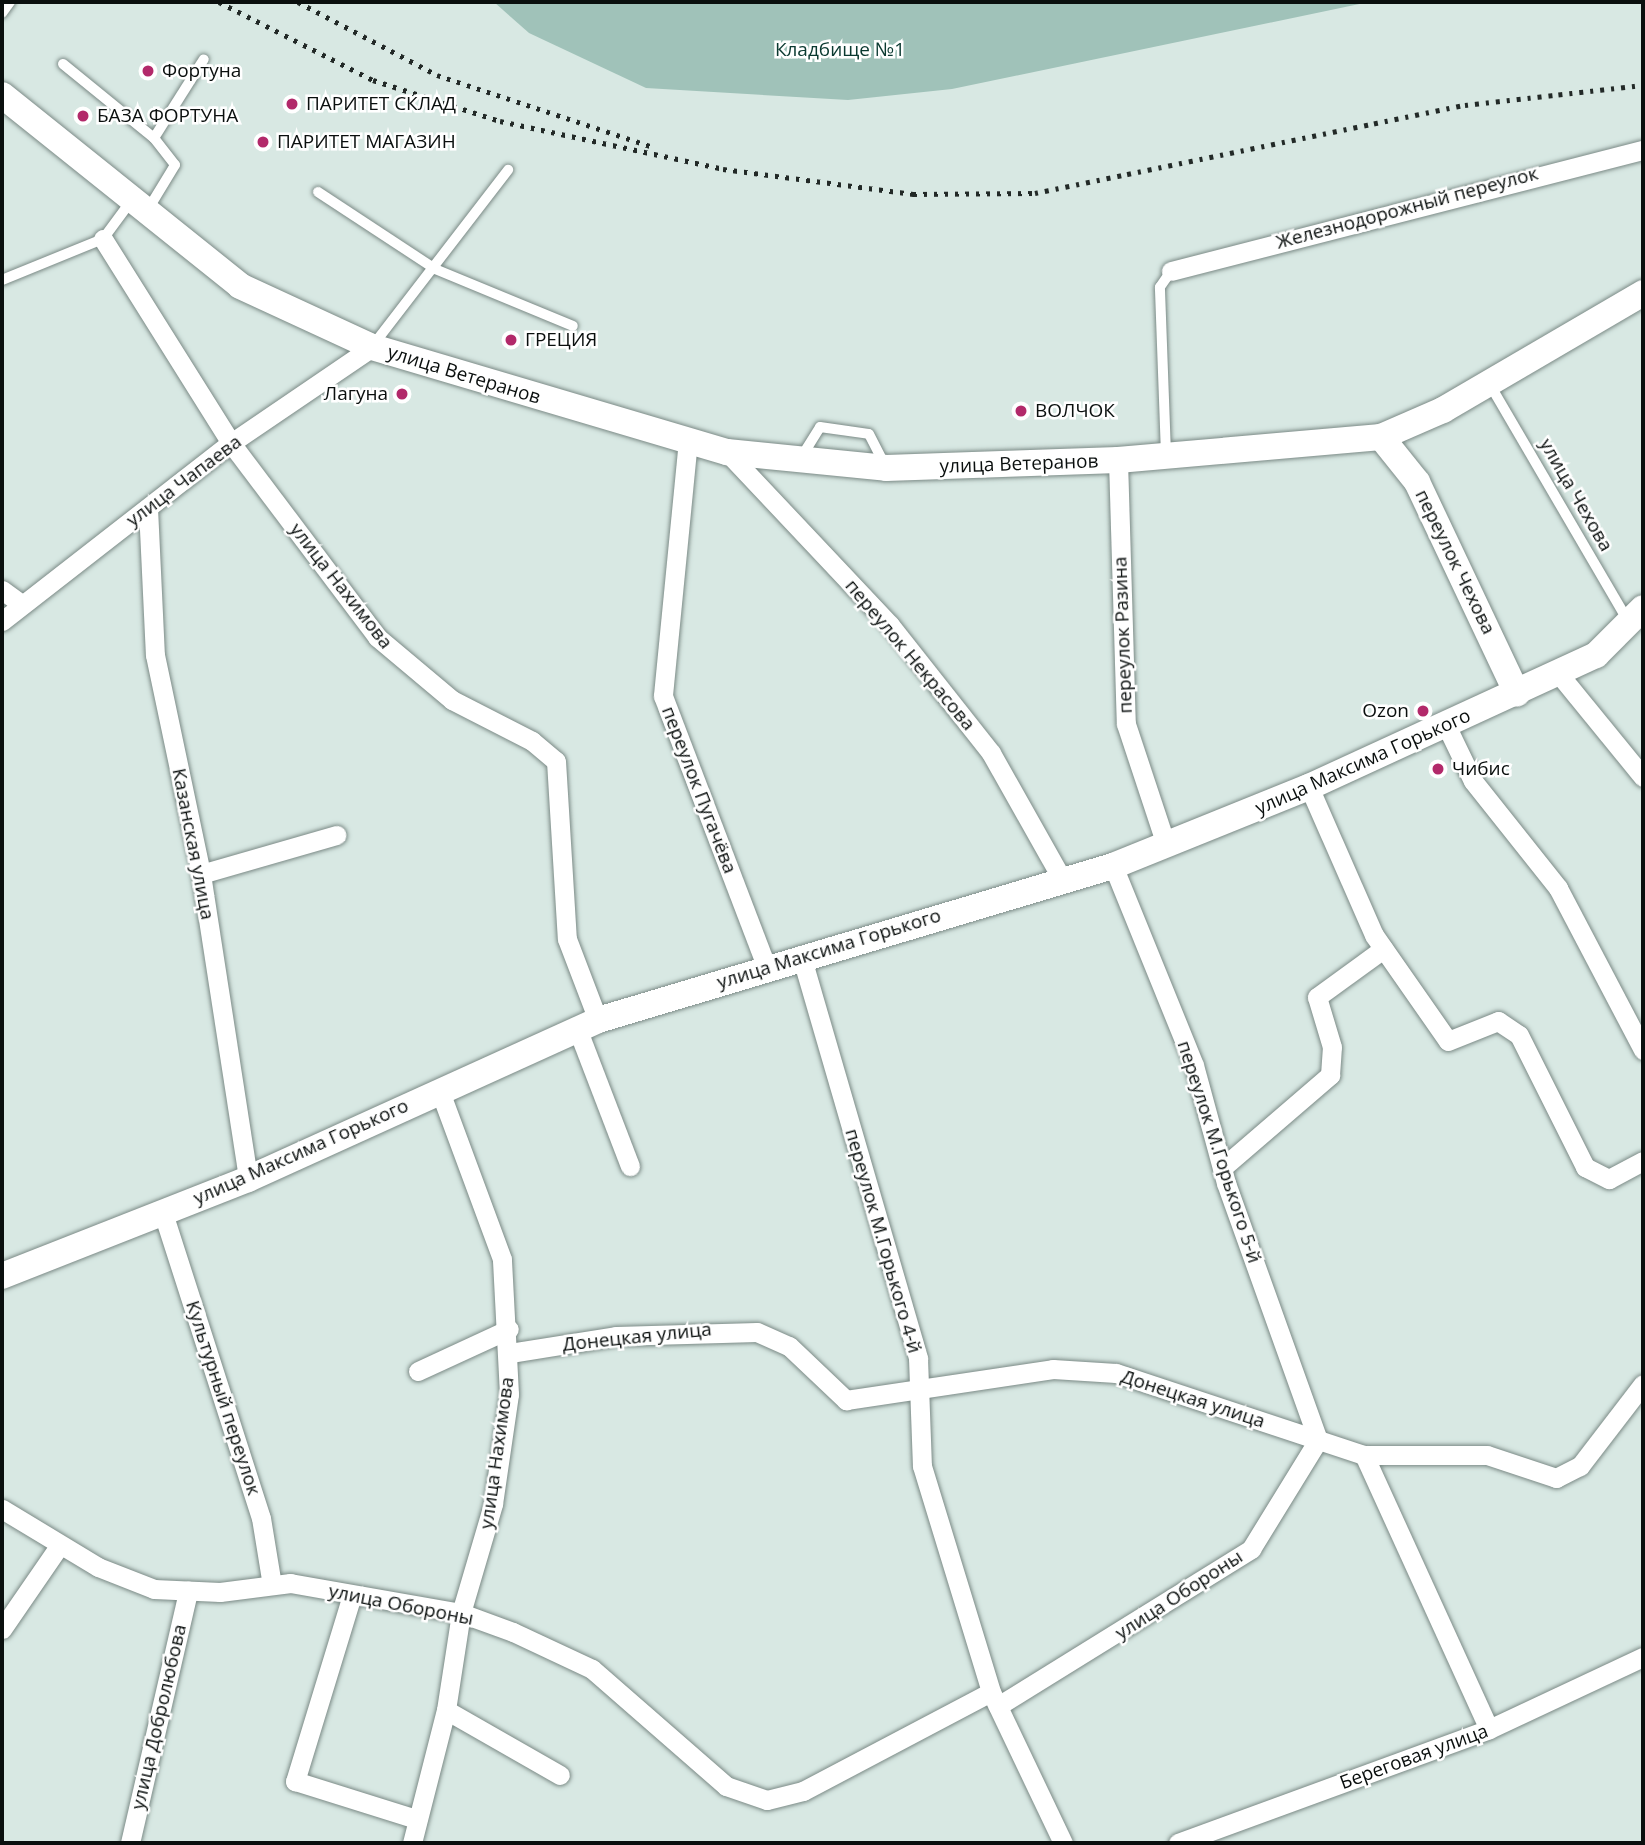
<!DOCTYPE html>
<html>
<head>
<meta charset="utf-8">
<style>
  body { margin:0 }
  #map { position:relative; width:1645px; height:1845px; overflow:hidden; background:#d8e8e3; font-family:"Open Sans",sans-serif }
  div>[style] { position:absolute }
  [style*='--x'] { left:calc(var(--x)*1px); top:calc(var(--y)*1px); width:calc(var(--w)*1px); rotate:calc(var(--a)*1deg) }
  .green>* { inset:0; background:#a0c2b9 }
  .roads { filter:drop-shadow(0 0 2px #7b8a86) drop-shadow(0 0 2px #7b8a86) }
  .lane>* { height:10px; margin:-5px; padding:0 5px; transform-origin:5px; border-radius:5px; background:#fff }
  .street>* { height:19px; margin:-9.5px; padding:0 9.5px; transform-origin:9.5px; border-radius:9.5px; background:#fff }
  .secondary>* { height:26px; margin:-13px; padding:0 13px; transform-origin:13px; border-radius:13px; background:#fff }
  .rail>* { height:5px; margin-top:-2.5px; transform-origin:0; background:repeating-linear-gradient(90deg,#222927 0 3.5px,transparent 0 10.5px) }
  .dots>* { width:19px; height:19px; translate:-50% -50%; box-sizing:border-box; border:4px solid #fff; border-radius:50% }
  span { translate:-50% -50%; white-space:nowrap; text-align:center; line-height:1.15; -webkit-text-stroke:5px #fff; paint-order:stroke }
  .park-label { font-size:19px; color:#0a3930 }
  .poi-label { font-size:19px; color:#0a0f0e }
  .left { translate:0 -50%; text-align:left }
  .right { translate:-100% -50%; text-align:right }
  .street-label { font-size:19px; color:#0a0f0e }
  .frame { position:absolute; inset:0; border:4px solid #0a0f0e; pointer-events:none }
</style>
</head>
<body>
<div id="map">
  <div class="green">
    <div style="clip-path:polygon(494px 2px,1369px 2px,952px 89px,848px 100px,646px 88px,529px 33px)"></div>
  </div>
  <div class="roads">
    <div class="lane">
      <div style="--x:2;--y:13;--w:14;--a:-54"></div>
      <div style="--x:63;--y:64;--w:117;--a:39.1"></div>
      <div style="--x:154;--y:138;--w:34;--a:52"></div>
      <div style="--x:175;--y:165;--w:54;--a:121.3"></div>
      <div style="--x:154;--y:138;--w:93;--a:-57.7"></div>
      <div style="--x:318;--y:192;--w:140;--a:33.3"></div>
      <div style="--x:435;--y:269;--w:149;--a:22.4"></div>
      <div style="--x:2;--y:280;--w:109;--a:-22.1"></div>
      <div style="--x:103;--y:239;--w:47;--a:-53.6"></div>
      <div style="--x:374;--y:344;--w:220;--a:-52.4"></div>
      <div style="--x:1489;--y:383;--w:276;--a:59.7"></div>
      <div style="--x:1166;--y:454;--w:167;--a:-92.1"></div>
      <div style="--x:1160;--y:287;--w:19;--a:-55"></div>
      <div style="--x:802;--y:456;--w:34;--a:-58"></div>
      <div style="--x:820;--y:427;--w:49;--a:8.1"></div>
      <div style="--x:869;--y:434;--w:34;--a:63"></div>
    </div>
    <div class="street">
      <div style="--x:103;--y:239;--w:241;--a:57.9"></div>
      <div style="--x:231;--y:443;--w:243;--a:53"></div>
      <div style="--x:377;--y:637;--w:98;--a:40"></div>
      <div style="--x:452;--y:700;--w:90;--a:27.1"></div>
      <div style="--x:532;--y:741;--w:31;--a:40"></div>
      <div style="--x:556;--y:761;--w:178;--a:86.5"></div>
      <div style="--x:567;--y:939;--w:87;--a:69.1"></div>
      <div style="--x:1171;--y:271;--w:487;--a:-14.4"></div>
      <div style="--x:688;--y:440;--w:257;--a:95.6"></div>
      <div style="--x:663;--y:696;--w:289;--a:69.1"></div>
      <div style="--x:727;--y:452;--w:238;--a:46.7"></div>
      <div style="--x:890;--y:625;--w:163;--a:51.7"></div>
      <div style="--x:991;--y:753;--w:147;--a:60.6"></div>
      <div style="--x:1118;--y:460;--w:264;--a:88.3"></div>
      <div style="--x:1126;--y:724;--w:127;--a:71.7"></div>
      <div style="--x:148;--y:508;--w:147;--a:87.3"></div>
      <div style="--x:155;--y:655;--w:224;--a:78.1"></div>
      <div style="--x:201;--y:874;--w:309;--a:81.2"></div>
      <div style="--x:2;--y:590;--w:22;--a:36"></div>
      <div style="--x:2;--y:621;--w:290;--a:-37.9"></div>
      <div style="--x:231;--y:443;--w:171;--a:-34.2"></div>
      <div style="--x:1559;--y:674;--w:133;--a:50.8"></div>
      <div style="--x:1446;--y:725;--w:62;--a:64.3"></div>
      <div style="--x:1473;--y:781;--w:137;--a:51.5"></div>
      <div style="--x:1558;--y:888;--w:183;--a:62.3"></div>
      <div style="--x:1309;--y:787;--w:162;--a:66.3"></div>
      <div style="--x:1374;--y:935;--w:129;--a:55.1"></div>
      <div style="--x:1448;--y:1041;--w:54;--a:-21.8"></div>
      <div style="--x:1498;--y:1021;--w:25;--a:34"></div>
      <div style="--x:1519;--y:1035;--w:148;--a:63.4"></div>
      <div style="--x:1585;--y:1167;--w:27;--a:27"></div>
      <div style="--x:1609;--y:1179;--w:38;--a:-28"></div>
      <div style="--x:201;--y:874;--w:141;--a:-16.1"></div>
      <div style="--x:801;--y:955;--w:420;--a:73.8"></div>
      <div style="--x:918;--y:1358;--w:108;--a:87.9"></div>
      <div style="--x:922;--y:1466;--w:236;--a:73"></div>
      <div style="--x:991;--y:1692;--w:167;--a:64.5"></div>
      <div style="--x:577;--y:1028;--w:148;--a:69"></div>
      <div style="--x:1222;--y:1168;--w:143;--a:-40.7"></div>
      <div style="--x:1330;--y:1075;--w:28;--a:-86"></div>
      <div style="--x:1332;--y:1047;--w:52;--a:-106.7"></div>
      <div style="--x:1317;--y:997;--w:82;--a:-36"></div>
      <div style="--x:163;--y:1213;--w:320;--a:72.2"></div>
      <div style="--x:261;--y:1518;--w:68;--a:80.7"></div>
      <div style="--x:510;--y:1353;--w:107;--a:-9.1"></div>
      <div style="--x:616;--y:1336;--w:141;--a:-1.6"></div>
      <div style="--x:757;--y:1332;--w:35;--a:24"></div>
      <div style="--x:789;--y:1346;--w:79;--a:43.5"></div>
      <div style="--x:846;--y:1400;--w:209;--a:-8.5"></div>
      <div style="--x:1053;--y:1369;--w:63;--a:3.6"></div>
      <div style="--x:1116;--y:1373;--w:261;--a:18.3"></div>
      <div style="--x:1364;--y:1455;--w:123;--a:0"></div>
      <div style="--x:1487;--y:1455;--w:73;--a:18.4"></div>
      <div style="--x:1556;--y:1478;--w:27;--a:-27"></div>
      <div style="--x:1580;--y:1466;--w:103;--a:-52.5"></div>
      <div style="--x:418;--y:1371;--w:100;--a:-24.8"></div>
      <div style="--x:1364;--y:1455;--w:301;--a:65.5"></div>
      <div style="--x:2;--y:1509;--w:112;--a:31.1"></div>
      <div style="--x:98;--y:1567;--w:60;--a:21.4"></div>
      <div style="--x:154;--y:1589;--w:66;--a:2.6"></div>
      <div style="--x:220;--y:1592;--w:71;--a:-7.3"></div>
      <div style="--x:290;--y:1583;--w:174;--a:10"></div>
      <div style="--x:461;--y:1613;--w:55;--a:20.1"></div>
      <div style="--x:513;--y:1632;--w:87;--a:25.1"></div>
      <div style="--x:592;--y:1669;--w:178;--a:41.1"></div>
      <div style="--x:726;--y:1786;--w:43;--a:18.9"></div>
      <div style="--x:767;--y:1800;--w:37;--a:-14"></div>
      <div style="--x:803;--y:1791;--w:212;--a:-27.8"></div>
      <div style="--x:352;--y:1595;--w:195;--a:107"></div>
      <div style="--x:295;--y:1781;--w:127;--a:17.4"></div>
      <div style="--x:2;--y:1629;--w:101;--a:-55.5"></div>
      <div style="--x:998;--y:1706;--w:298;--a:-31.8"></div>
      <div style="--x:1251;--y:1549;--w:128;--a:-58.4"></div>
      <div style="--x:1318;--y:1440;--w:273;--a:-109.7"></div>
      <div style="--x:1226;--y:1183;--w:122;--a:-105.2"></div>
      <div style="--x:1194;--y:1065;--w:215;--a:-112.1"></div>
      <div style="--x:446;--y:1710;--w:131;--a:29.7"></div>
      <div style="--x:130;--y:1843;--w:259;--a:-77"></div>
      <div style="--x:412;--y:1843;--w:137;--a:-75.7"></div>
      <div style="--x:446;--y:1710;--w:98;--a:-81.2"></div>
      <div style="--x:461;--y:1613;--w:114;--a:-73.6"></div>
      <div style="--x:493;--y:1504;--w:111;--a:-81.7"></div>
      <div style="--x:509;--y:1394;--w:135;--a:-93"></div>
      <div style="--x:502;--y:1259;--w:181;--a:-110.3"></div>
      <div style="--x:1178;--y:1843;--w:331;--a:-20.1"></div>
      <div style="--x:1489;--y:1729;--w:170;--a:-25.1"></div>
    </div>
    <div class="secondary">
      <div style="--x:2;--y:95;--w:305;--a:38.7"></div>
      <div style="--x:240;--y:286;--w:145;--a:24.8"></div>
      <div style="--x:372;--y:347;--w:370;--a:16.5"></div>
      <div style="--x:727;--y:452;--w:160;--a:5.7"></div>
      <div style="--x:886;--y:468;--w:232;--a:-2"></div>
      <div style="--x:1118;--y:460;--w:264;--a:-5"></div>
      <div style="--x:1381;--y:437;--w:68;--a:-23.5"></div>
      <div style="--x:1443;--y:410;--w:232;--a:-30.3"></div>
      <div style="--x:1381;--y:437;--w:58;--a:51.3"></div>
      <div style="--x:1417;--y:482;--w:234;--a:64.7"></div>
      <div style="--x:2;--y:1276;--w:264;--a:-21.5"></div>
      <div style="--x:248;--y:1179;--w:384;--a:-24.4"></div>
      <div style="--x:598;--y:1020;--w:538;--a:-16.65"></div>
      <div style="--x:1113;--y:866;--w:211;--a:-22"></div>
      <div style="--x:1309;--y:787;--w:316;--a:-24.7"></div>
      <div style="--x:1596;--y:655;--w:66;--a:-45"></div>
    </div>
  </div>
  <div class="rail">
    <div style="--x:219;--y:2;--w:173;--a:26.9"></div>
    <div style="--x:373;--y:80;--w:133;--a:17.9"></div>
    <div style="--x:500;--y:121;--w:228;--a:12.1"></div>
    <div style="--x:723;--y:169;--w:192;--a:7.5"></div>
    <div style="--x:913;--y:194;--w:122;--a:-0.5"></div>
    <div style="--x:1035;--y:193;--w:439;--a:-11.6"></div>
    <div style="--x:1465;--y:105;--w:179;--a:-6.4"></div>
    <div style="--x:298;--y:2;--w:157;--a:27.7"></div>
    <div style="--x:437;--y:75;--w:225;--a:18.4"></div>
  </div>
  <div class="dots">
    <div style="left:148px;top:71px;background:#b2296a"></div>
    <div style="left:292px;top:104px;background:#b2296a"></div>
    <div style="left:83px;top:116px;background:#b2296a"></div>
    <div style="left:263px;top:142px;background:#b2296a"></div>
    <div style="left:511px;top:340px;background:#b2296a"></div>
    <div style="left:402px;top:394px;background:#b2296a"></div>
    <div style="left:1021px;top:411px;background:#b2296a"></div>
    <div style="left:1423px;top:711px;background:#b2296a"></div>
    <div style="left:1438px;top:769px;background:#b2296a"></div>
  </div>
  <div class="park-label">
    <span style="left:840px;top:50px">Кладбище №1</span>
  </div>
  <div class="poi-label">
    <span class="left" style="left:162px;top:71px">Фортуна</span>
    <span class="left" style="left:306px;top:104px">ПАРИТЕТ СКЛАД</span>
    <span class="left" style="left:97px;top:116px">БАЗА ФОРТУНА</span>
    <span class="left" style="left:277px;top:142px">ПАРИТЕТ МАГАЗИН</span>
    <span class="left" style="left:525px;top:340px">ГРЕЦИЯ</span>
    <span class="right" style="left:388px;top:394px">Лагуна</span>
    <span class="left" style="left:1035px;top:411px">ВОЛЧОК</span>
    <span class="right" style="left:1409px;top:711px">Ozon</span>
    <span class="left" style="left:1452px;top:769px">Чибис</span>
  </div>
  <div class="street-label">
    <span style="left:1407px;top:208px;rotate:-15deg">Железнодорожный переулок</span>
    <span style="left:464px;top:375px;rotate:17deg">улица Ветеранов</span>
    <span style="left:1019px;top:464px;rotate:-2deg">улица Ветеранов</span>
    <span style="left:184px;top:481px;rotate:-37deg">улица Чапаева</span>
    <span style="left:1576px;top:495px;rotate:60deg">улица Чехова</span>
    <span style="left:1455px;top:562px;rotate:64deg">переулок Чехова</span>
    <span style="left:341px;top:586px;rotate:52deg">улица Нахимова</span>
    <span style="left:1123px;top:635px;rotate:-92deg">переулок Разина</span>
    <span style="left:910px;top:655px;rotate:50deg">переулок Некрасова</span>
    <span style="left:1363px;top:762px;rotate:-24deg">улица Максима Горького</span>
    <span style="left:699px;top:790px;rotate:69deg">переулок Пугачёва</span>
    <span style="left:193px;top:844px;rotate:79deg">Казанская улица</span>
    <span style="left:829px;top:949px;rotate:-17deg">улица Максима Горького</span>
    <span style="left:301px;top:1152px;rotate:-24deg">улица Максима Горького</span>
    <span style="left:1219px;top:1152px;rotate:72deg">переулок М.Горького 5-й</span>
    <span style="left:883px;top:1241px;rotate:74deg">переулок М.Горького 4-й</span>
    <span style="left:637px;top:1337px;rotate:-6deg">Донецкая улица</span>
    <span style="left:223px;top:1398px;rotate:72deg">Культурный переулок</span>
    <span style="left:1193px;top:1399px;rotate:18deg">Донецкая улица</span>
    <span style="left:497px;top:1453px;rotate:-82deg">улица Нахимова</span>
    <span style="left:1179px;top:1595px;rotate:-33deg">улица Обороны</span>
    <span style="left:401px;top:1605px;rotate:11deg">улица Обороны</span>
    <span style="left:159px;top:1717px;rotate:-77deg">улица Добролюбова</span>
    <span style="left:1414px;top:1757px;rotate:-20deg">Береговая улица</span>
  </div>
  <div class="frame"></div>
</div>
</body>
</html>
